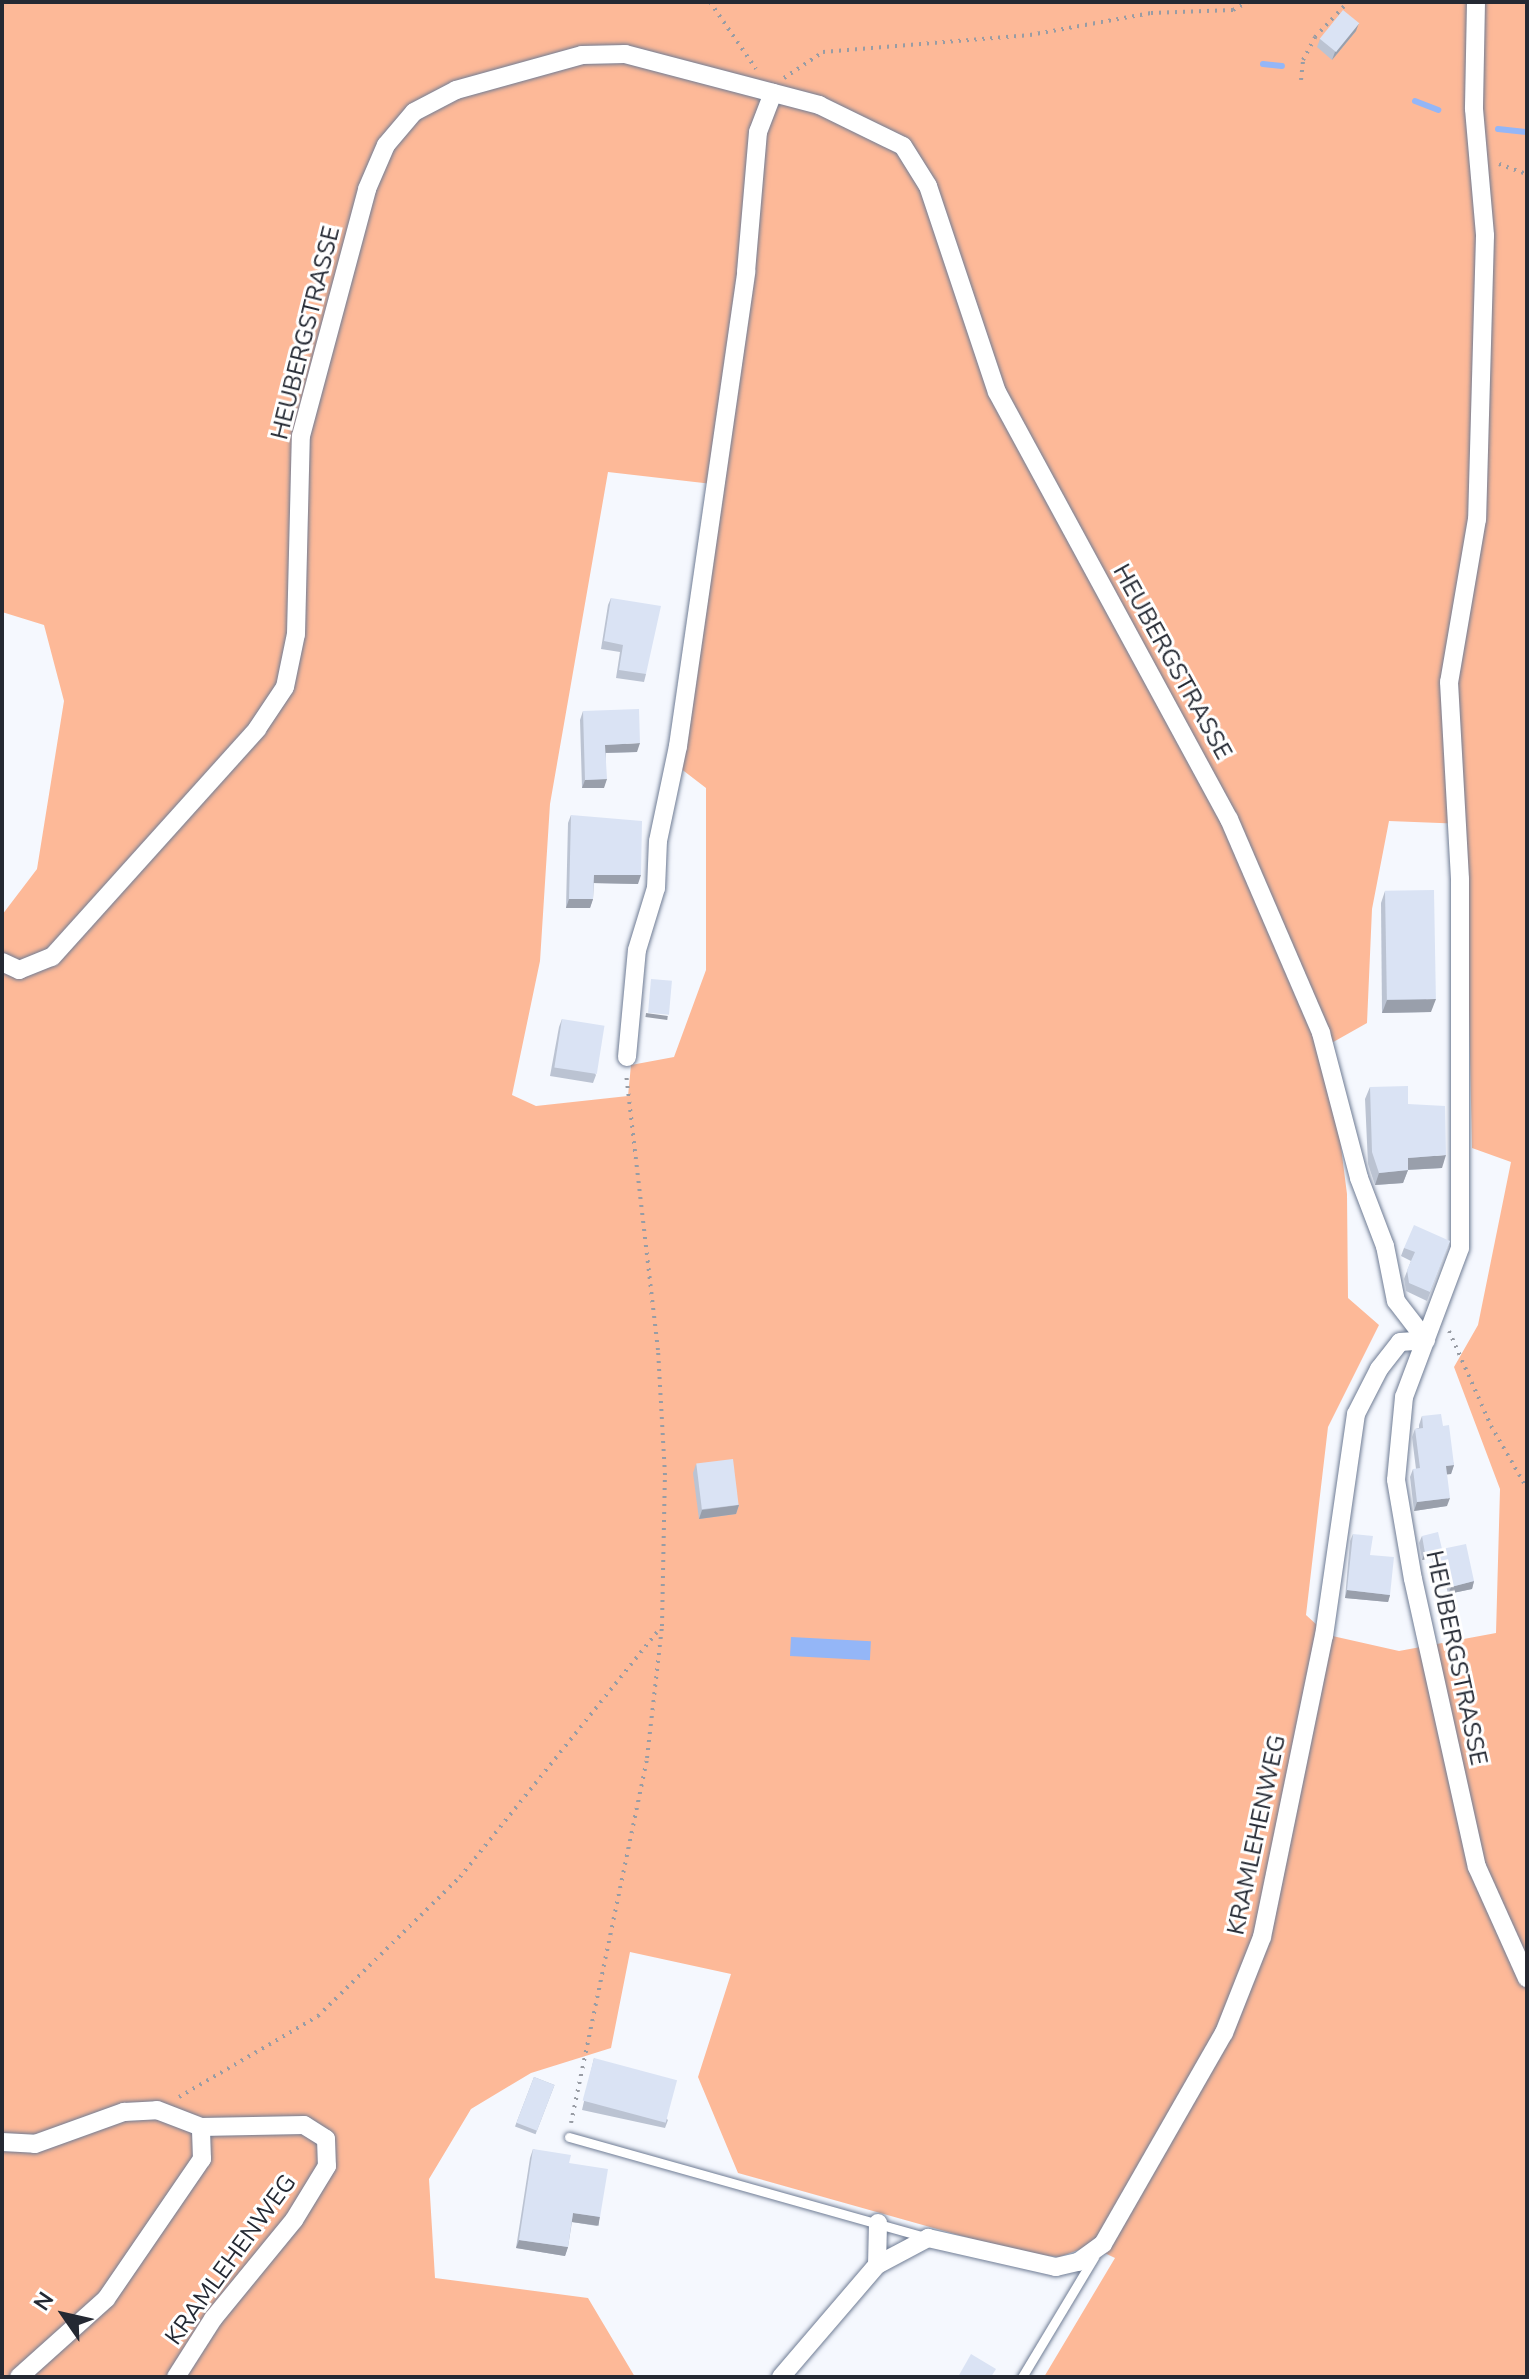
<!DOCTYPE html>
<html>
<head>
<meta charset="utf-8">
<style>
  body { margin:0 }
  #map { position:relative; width:1529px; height:2379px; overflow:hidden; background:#f5f8fe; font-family:"Nunito Sans",sans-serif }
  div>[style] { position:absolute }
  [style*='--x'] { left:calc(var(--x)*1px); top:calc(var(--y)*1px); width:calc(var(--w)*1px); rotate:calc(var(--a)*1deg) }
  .green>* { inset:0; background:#fdb998 }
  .water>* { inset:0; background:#94b6f7; transform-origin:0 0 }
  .stream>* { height:6px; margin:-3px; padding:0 3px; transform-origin:3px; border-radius:3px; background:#94b6f7 }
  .path>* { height:4px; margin-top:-2px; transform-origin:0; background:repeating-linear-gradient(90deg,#989ca4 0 2px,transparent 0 8px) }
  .roads { filter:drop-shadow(0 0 2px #6f7c94) drop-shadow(0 0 2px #6f7c94) }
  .lane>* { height:9px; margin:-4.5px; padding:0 4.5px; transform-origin:4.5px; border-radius:4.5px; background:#fff }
  .street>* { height:18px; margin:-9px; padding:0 9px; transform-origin:9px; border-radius:9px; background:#fff }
  .wall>* { inset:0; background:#bbc3d2; transform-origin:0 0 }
  .shaded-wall>* { inset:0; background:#999fab; transform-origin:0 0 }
  .building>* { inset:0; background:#dae3f4; transform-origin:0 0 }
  span { translate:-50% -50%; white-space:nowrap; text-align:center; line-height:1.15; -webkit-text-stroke:6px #fff; paint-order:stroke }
  .street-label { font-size:24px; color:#242933 }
  .frame { position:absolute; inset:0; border:4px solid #242933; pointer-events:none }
  .north { position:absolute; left:24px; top:2275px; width:80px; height:80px; -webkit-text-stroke:6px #fff; paint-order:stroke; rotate:304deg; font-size:22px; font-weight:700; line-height:32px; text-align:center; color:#242933 }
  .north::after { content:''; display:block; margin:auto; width:28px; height:36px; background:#242933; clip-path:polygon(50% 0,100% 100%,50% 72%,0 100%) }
</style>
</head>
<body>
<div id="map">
  <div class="green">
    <div style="clip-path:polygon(evenodd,2px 2px,1527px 2px,1527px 2377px,1044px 2377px,1115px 2258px,1090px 2246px,1059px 2257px,1022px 2253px,738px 2173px,698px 2077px,731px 1974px,630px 1952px,611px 2048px,531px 2073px,471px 2109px,429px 2179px,435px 2278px,588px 2298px,635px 2377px,2px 2377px,2px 915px,37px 869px,64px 701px,44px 625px,2px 612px,2px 2px,608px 472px,721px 485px,680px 768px,706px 788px,706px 970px,674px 1057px,631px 1065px,628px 1096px,536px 1106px,512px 1095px,540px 961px,550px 804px,608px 472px,2px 2px,1389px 821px,1465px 824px,1472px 1148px,1511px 1162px,1478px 1325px,1454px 1367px,1500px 1489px,1496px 1633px,1399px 1651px,1328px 1635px,1306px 1615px,1328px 1427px,1379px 1325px,1348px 1298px,1347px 1194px,1328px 1045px,1367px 1023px,1372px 909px,1389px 821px)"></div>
  </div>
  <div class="water">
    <div style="left:791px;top:1637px;width:80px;height:19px;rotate:3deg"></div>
  </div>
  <div class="stream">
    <div style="--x:1263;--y:64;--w:19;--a:6"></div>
    <div style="--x:1415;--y:101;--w:25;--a:21"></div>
    <div style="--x:1498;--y:129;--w:29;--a:6"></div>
  </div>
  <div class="path">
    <div style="--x:710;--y:2;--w:81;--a:55.5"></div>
    <div style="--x:784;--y:78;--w:47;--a:-33.7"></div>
    <div style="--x:823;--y:52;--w:208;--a:-4.7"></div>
    <div style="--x:1030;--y:35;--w:123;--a:-10.3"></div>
    <div style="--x:1151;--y:13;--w:82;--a:-2.1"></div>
    <div style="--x:1233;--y:10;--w:17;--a:-28"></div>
    <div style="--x:1301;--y:80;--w:20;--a:-84"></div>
    <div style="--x:1303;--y:60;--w:26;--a:-62"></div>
    <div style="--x:1315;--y:37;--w:48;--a:-46.7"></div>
    <div style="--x:1499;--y:164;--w:30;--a:20"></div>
    <div style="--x:1449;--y:1331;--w:104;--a:66.1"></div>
    <div style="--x:1491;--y:1426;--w:72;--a:59.9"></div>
    <div style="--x:179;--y:2097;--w:161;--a:-30.2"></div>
    <div style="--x:318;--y:2016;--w:199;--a:-44.4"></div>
    <div style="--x:460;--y:1877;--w:319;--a:-51.2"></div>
    <div style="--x:571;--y:2123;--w:373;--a:-78.2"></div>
    <div style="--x:647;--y:1758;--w:133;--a:-83.5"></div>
    <div style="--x:662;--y:1626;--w:151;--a:-88.9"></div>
    <div style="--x:665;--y:1475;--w:125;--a:-93.2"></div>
    <div style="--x:658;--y:1350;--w:277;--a:-96.6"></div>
  </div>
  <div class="roads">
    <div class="lane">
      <div style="--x:569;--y:2137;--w:370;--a:15.7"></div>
      <div style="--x:1022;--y:2377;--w:140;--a:-59"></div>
    </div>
    <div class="street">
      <div style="--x:1476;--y:2;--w:107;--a:91.1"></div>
      <div style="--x:1474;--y:109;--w:127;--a:85"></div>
      <div style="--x:1485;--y:236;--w:283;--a:91.6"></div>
      <div style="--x:1477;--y:519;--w:165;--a:99.7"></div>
      <div style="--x:1449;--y:682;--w:197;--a:86.8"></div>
      <div style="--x:1460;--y:879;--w:369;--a:90"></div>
      <div style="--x:1460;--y:1248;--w:159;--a:110.6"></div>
      <div style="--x:1404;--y:1397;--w:83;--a:95.5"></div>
      <div style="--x:1396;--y:1480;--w:100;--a:80.3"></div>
      <div style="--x:1413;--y:1579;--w:295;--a:77.5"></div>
      <div style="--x:1477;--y:1867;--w:122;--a:65.8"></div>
      <div style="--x:2;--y:962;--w:19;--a:25"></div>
      <div style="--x:19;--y:970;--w:35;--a:-22"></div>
      <div style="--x:52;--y:957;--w:307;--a:-48"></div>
      <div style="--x:257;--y:729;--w:50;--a:-56.3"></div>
      <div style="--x:285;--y:687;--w:54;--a:-78.3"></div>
      <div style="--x:296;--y:634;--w:198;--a:-88.6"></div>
      <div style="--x:301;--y:436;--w:256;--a:-75"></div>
      <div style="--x:367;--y:189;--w:48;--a:-66.6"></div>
      <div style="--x:386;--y:145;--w:43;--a:-49.7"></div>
      <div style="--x:414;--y:112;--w:47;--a:-27.6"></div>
      <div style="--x:456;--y:90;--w:131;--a:-15.5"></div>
      <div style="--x:582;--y:55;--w:43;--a:-1.3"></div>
      <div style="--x:625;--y:54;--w:201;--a:14.7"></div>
      <div style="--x:819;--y:105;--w:93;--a:26"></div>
      <div style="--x:903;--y:146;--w:47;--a:58"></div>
      <div style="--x:928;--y:186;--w:217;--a:71.5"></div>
      <div style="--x:997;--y:392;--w:486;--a:61.5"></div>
      <div style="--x:1229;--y:819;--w:233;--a:66.7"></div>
      <div style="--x:1321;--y:1033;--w:150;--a:75.3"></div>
      <div style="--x:1359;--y:1178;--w:73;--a:69.1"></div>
      <div style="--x:1385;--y:1246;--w:56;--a:78.7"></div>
      <div style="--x:1396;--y:1301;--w:49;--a:52.4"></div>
      <div style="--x:627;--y:1057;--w:107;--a:-84.7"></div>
      <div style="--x:637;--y:950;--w:65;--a:-73"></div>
      <div style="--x:656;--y:888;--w:47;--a:-87.6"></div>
      <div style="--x:658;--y:841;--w:97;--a:-78.1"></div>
      <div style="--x:678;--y:746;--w:479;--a:-81.8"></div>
      <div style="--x:746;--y:272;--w:141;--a:-85.1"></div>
      <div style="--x:758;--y:132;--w:42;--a:-69"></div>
      <div style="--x:2;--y:2142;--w:33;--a:3"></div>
      <div style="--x:35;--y:2144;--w:95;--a:-19.8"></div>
      <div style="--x:124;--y:2112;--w:33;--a:-3"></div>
      <div style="--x:157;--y:2110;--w:47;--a:21.1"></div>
      <div style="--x:877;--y:2265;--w:42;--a:-88.6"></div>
      <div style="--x:19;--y:2377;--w:117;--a:-41.9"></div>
      <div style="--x:106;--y:2299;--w:170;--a:-55.6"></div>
      <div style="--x:202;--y:2159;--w:32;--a:-92"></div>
      <div style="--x:201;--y:2127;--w:103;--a:-1.1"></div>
      <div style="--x:304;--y:2125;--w:26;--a:32"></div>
      <div style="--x:326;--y:2139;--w:27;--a:88"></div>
      <div style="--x:327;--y:2166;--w:63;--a:121.4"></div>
      <div style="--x:294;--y:2220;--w:128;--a:129.3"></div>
      <div style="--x:213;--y:2319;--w:69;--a:122.5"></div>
      <div style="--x:781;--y:2377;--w:148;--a:-49.4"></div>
      <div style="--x:877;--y:2265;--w:58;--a:-27.9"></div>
      <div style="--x:928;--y:2238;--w:131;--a:12.8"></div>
      <div style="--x:1056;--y:2267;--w:23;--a:-13"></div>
      <div style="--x:1078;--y:2262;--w:31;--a:-36"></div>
      <div style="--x:1103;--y:2244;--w:243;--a:-60.2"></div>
      <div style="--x:1224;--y:2033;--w:103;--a:-68.4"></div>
      <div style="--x:1262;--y:1937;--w:307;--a:-78.4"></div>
      <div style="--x:1324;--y:1636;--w:224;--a:-81.8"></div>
      <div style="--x:1356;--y:1414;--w:51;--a:-62.9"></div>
      <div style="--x:1379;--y:1369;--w:34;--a:-52"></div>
      <div style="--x:1400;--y:1342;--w:26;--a:-4"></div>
    </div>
  </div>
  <div class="wall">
    <div style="clip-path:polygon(1356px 31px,1332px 60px,1317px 47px,1320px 39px)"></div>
    <div style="clip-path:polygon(611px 598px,646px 674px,644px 682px,616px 678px,620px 652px,601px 649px,608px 605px)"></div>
    <div style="clip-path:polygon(583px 711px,637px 752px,606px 753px,604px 788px,582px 788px,580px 720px)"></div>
    <div style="clip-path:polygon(571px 815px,638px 884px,594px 883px,593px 899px,590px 908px,566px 908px,568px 823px)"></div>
    <div style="clip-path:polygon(1385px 891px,1431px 1012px,1382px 1013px,1381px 903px)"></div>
    <div style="clip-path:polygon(562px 1019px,596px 1075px,593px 1083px,550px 1076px,559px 1027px)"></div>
    <div style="clip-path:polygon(1370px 1087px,1408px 1104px,1442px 1168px,1408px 1170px,1403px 1183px,1375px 1185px,1368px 1164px,1365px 1099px)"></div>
    <div style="clip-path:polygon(1450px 1241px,1427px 1301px,1406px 1291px,1404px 1279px,1411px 1261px,1401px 1256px,1404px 1248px)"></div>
    <div style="clip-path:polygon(1422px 1416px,1443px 1426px,1454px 1465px,1451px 1474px,1447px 1474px,1447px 1506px,1414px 1511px,1410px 1477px,1413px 1469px,1416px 1469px,1412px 1437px,1415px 1429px,1419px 1428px,1419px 1425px)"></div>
    <div style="clip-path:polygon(696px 1464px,739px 1505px,736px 1514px,699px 1519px,693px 1473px)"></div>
    <div style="clip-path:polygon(1353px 1534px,1370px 1555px,1390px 1595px,1388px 1602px,1345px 1598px,1350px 1541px)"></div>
    <div style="clip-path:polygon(1422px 1536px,1442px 1549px,1474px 1581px,1472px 1589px,1448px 1594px,1445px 1580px,1437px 1582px,1432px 1558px,1422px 1560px,1419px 1543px)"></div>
    <div style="clip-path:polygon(594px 2058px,668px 2120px,665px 2128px,582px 2110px)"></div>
    <div style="left:534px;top:2077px;width:22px;height:53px;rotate:21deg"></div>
    <div style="clip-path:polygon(533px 2149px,569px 2163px,600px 2217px,597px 2226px,572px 2222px,568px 2247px,565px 2256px,516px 2248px,530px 2158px)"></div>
  </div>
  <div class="shaded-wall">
    <div style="clip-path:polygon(1359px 23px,1356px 31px,1332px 60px,1335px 52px)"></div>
    <div style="clip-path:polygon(640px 743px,637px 752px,602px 753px,605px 745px)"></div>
    <div style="clip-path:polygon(607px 779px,604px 788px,582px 788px,585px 780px)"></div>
    <div style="clip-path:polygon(594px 875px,641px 875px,638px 884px,591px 883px)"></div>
    <div style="clip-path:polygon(569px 899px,593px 899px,590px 908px,566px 908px)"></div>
    <div style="clip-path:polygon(1436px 999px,1431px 1012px,1382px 1013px,1387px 1000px)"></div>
    <div style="left:646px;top:1013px;width:22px;height:4px;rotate:8deg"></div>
    <div style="clip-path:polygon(1446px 1155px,1442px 1168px,1404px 1170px,1408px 1158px)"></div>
    <div style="clip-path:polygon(1408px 1170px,1403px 1183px,1375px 1185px,1379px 1173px)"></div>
    <div style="clip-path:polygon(1454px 1465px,1451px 1474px,1443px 1475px,1446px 1466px)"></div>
    <div style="clip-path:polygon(1450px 1498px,1447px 1506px,1414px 1511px,1417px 1502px)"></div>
    <div style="clip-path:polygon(739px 1505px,736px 1514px,699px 1519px,702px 1510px)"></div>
    <div style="clip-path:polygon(1435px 1551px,1432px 1558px,1422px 1560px,1425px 1553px)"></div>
    <div style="clip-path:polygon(1448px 1573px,1445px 1580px,1437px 1582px,1440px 1575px)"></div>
    <div style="clip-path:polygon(1474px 1581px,1472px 1589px,1448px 1594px,1451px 1587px)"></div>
    <div style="clip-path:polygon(1347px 1590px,1390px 1595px,1388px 1602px,1345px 1598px)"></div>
    <div style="left:573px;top:2213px;width:27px;height:9px;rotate:8deg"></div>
    <div style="clip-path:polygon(519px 2240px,568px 2247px,565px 2256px,516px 2248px)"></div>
  </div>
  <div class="building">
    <div style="left:1343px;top:10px;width:21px;height:37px;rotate:39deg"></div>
    <div style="clip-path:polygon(611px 598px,661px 606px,646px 674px,619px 670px,623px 645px,604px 641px)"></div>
    <div style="clip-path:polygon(639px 709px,640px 743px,605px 745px,607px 779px,585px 780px,583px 711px)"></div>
    <div style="clip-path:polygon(571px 815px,642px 821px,641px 875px,594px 875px,593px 899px,569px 899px)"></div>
    <div style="left:1434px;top:890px;width:109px;height:49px;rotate:89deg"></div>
    <div style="left:651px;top:979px;width:21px;height:34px;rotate:5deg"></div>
    <div style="left:562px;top:1019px;width:43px;height:49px;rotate:9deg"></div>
    <div style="clip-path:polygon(1408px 1086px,1408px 1104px,1445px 1106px,1446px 1155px,1408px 1158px,1408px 1170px,1379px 1173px,1372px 1152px,1370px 1087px)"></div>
    <div style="clip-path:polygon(1414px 1225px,1450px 1241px,1430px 1292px,1409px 1283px,1407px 1270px,1415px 1252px,1404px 1248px)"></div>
    <div style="clip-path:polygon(1441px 1414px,1443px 1426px,1449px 1425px,1454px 1465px,1446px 1466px,1450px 1498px,1417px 1502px,1413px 1469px,1420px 1468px,1415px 1429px,1423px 1428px,1422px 1416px)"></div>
    <div style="left:733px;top:1459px;width:46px;height:37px;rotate:83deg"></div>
    <div style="clip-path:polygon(1438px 1532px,1442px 1549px,1466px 1544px,1474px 1581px,1451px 1587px,1448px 1573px,1440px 1575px,1435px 1551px,1425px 1553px,1422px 1536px)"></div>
    <div style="clip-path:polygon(1353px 1534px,1373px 1536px,1370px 1555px,1394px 1557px,1390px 1595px,1347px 1590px)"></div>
    <div style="left:594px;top:2058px;width:86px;height:44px;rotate:15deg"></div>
    <div style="left:534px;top:2077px;width:22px;height:49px;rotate:21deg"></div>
    <div style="clip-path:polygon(533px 2149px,571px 2155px,569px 2163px,608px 2169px,600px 2217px,573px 2213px,568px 2247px,519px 2240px)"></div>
    <div style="clip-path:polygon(971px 2354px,996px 2369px,991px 2377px,958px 2377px)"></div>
  </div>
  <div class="street-label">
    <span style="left:306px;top:333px;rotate:-76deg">HEUBERGSTRASSE</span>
    <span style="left:1172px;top:662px;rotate:61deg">HEUBERGSTRASSE</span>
    <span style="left:1456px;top:1658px;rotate:78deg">HEUBERGSTRASSE</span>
    <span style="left:1257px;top:1835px;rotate:-78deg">KRAMLEHENWEG</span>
    <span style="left:231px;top:2260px;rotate:-54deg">KRAMLEHENWEG</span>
  </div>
  <div class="frame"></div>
  <div class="north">N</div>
</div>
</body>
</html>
